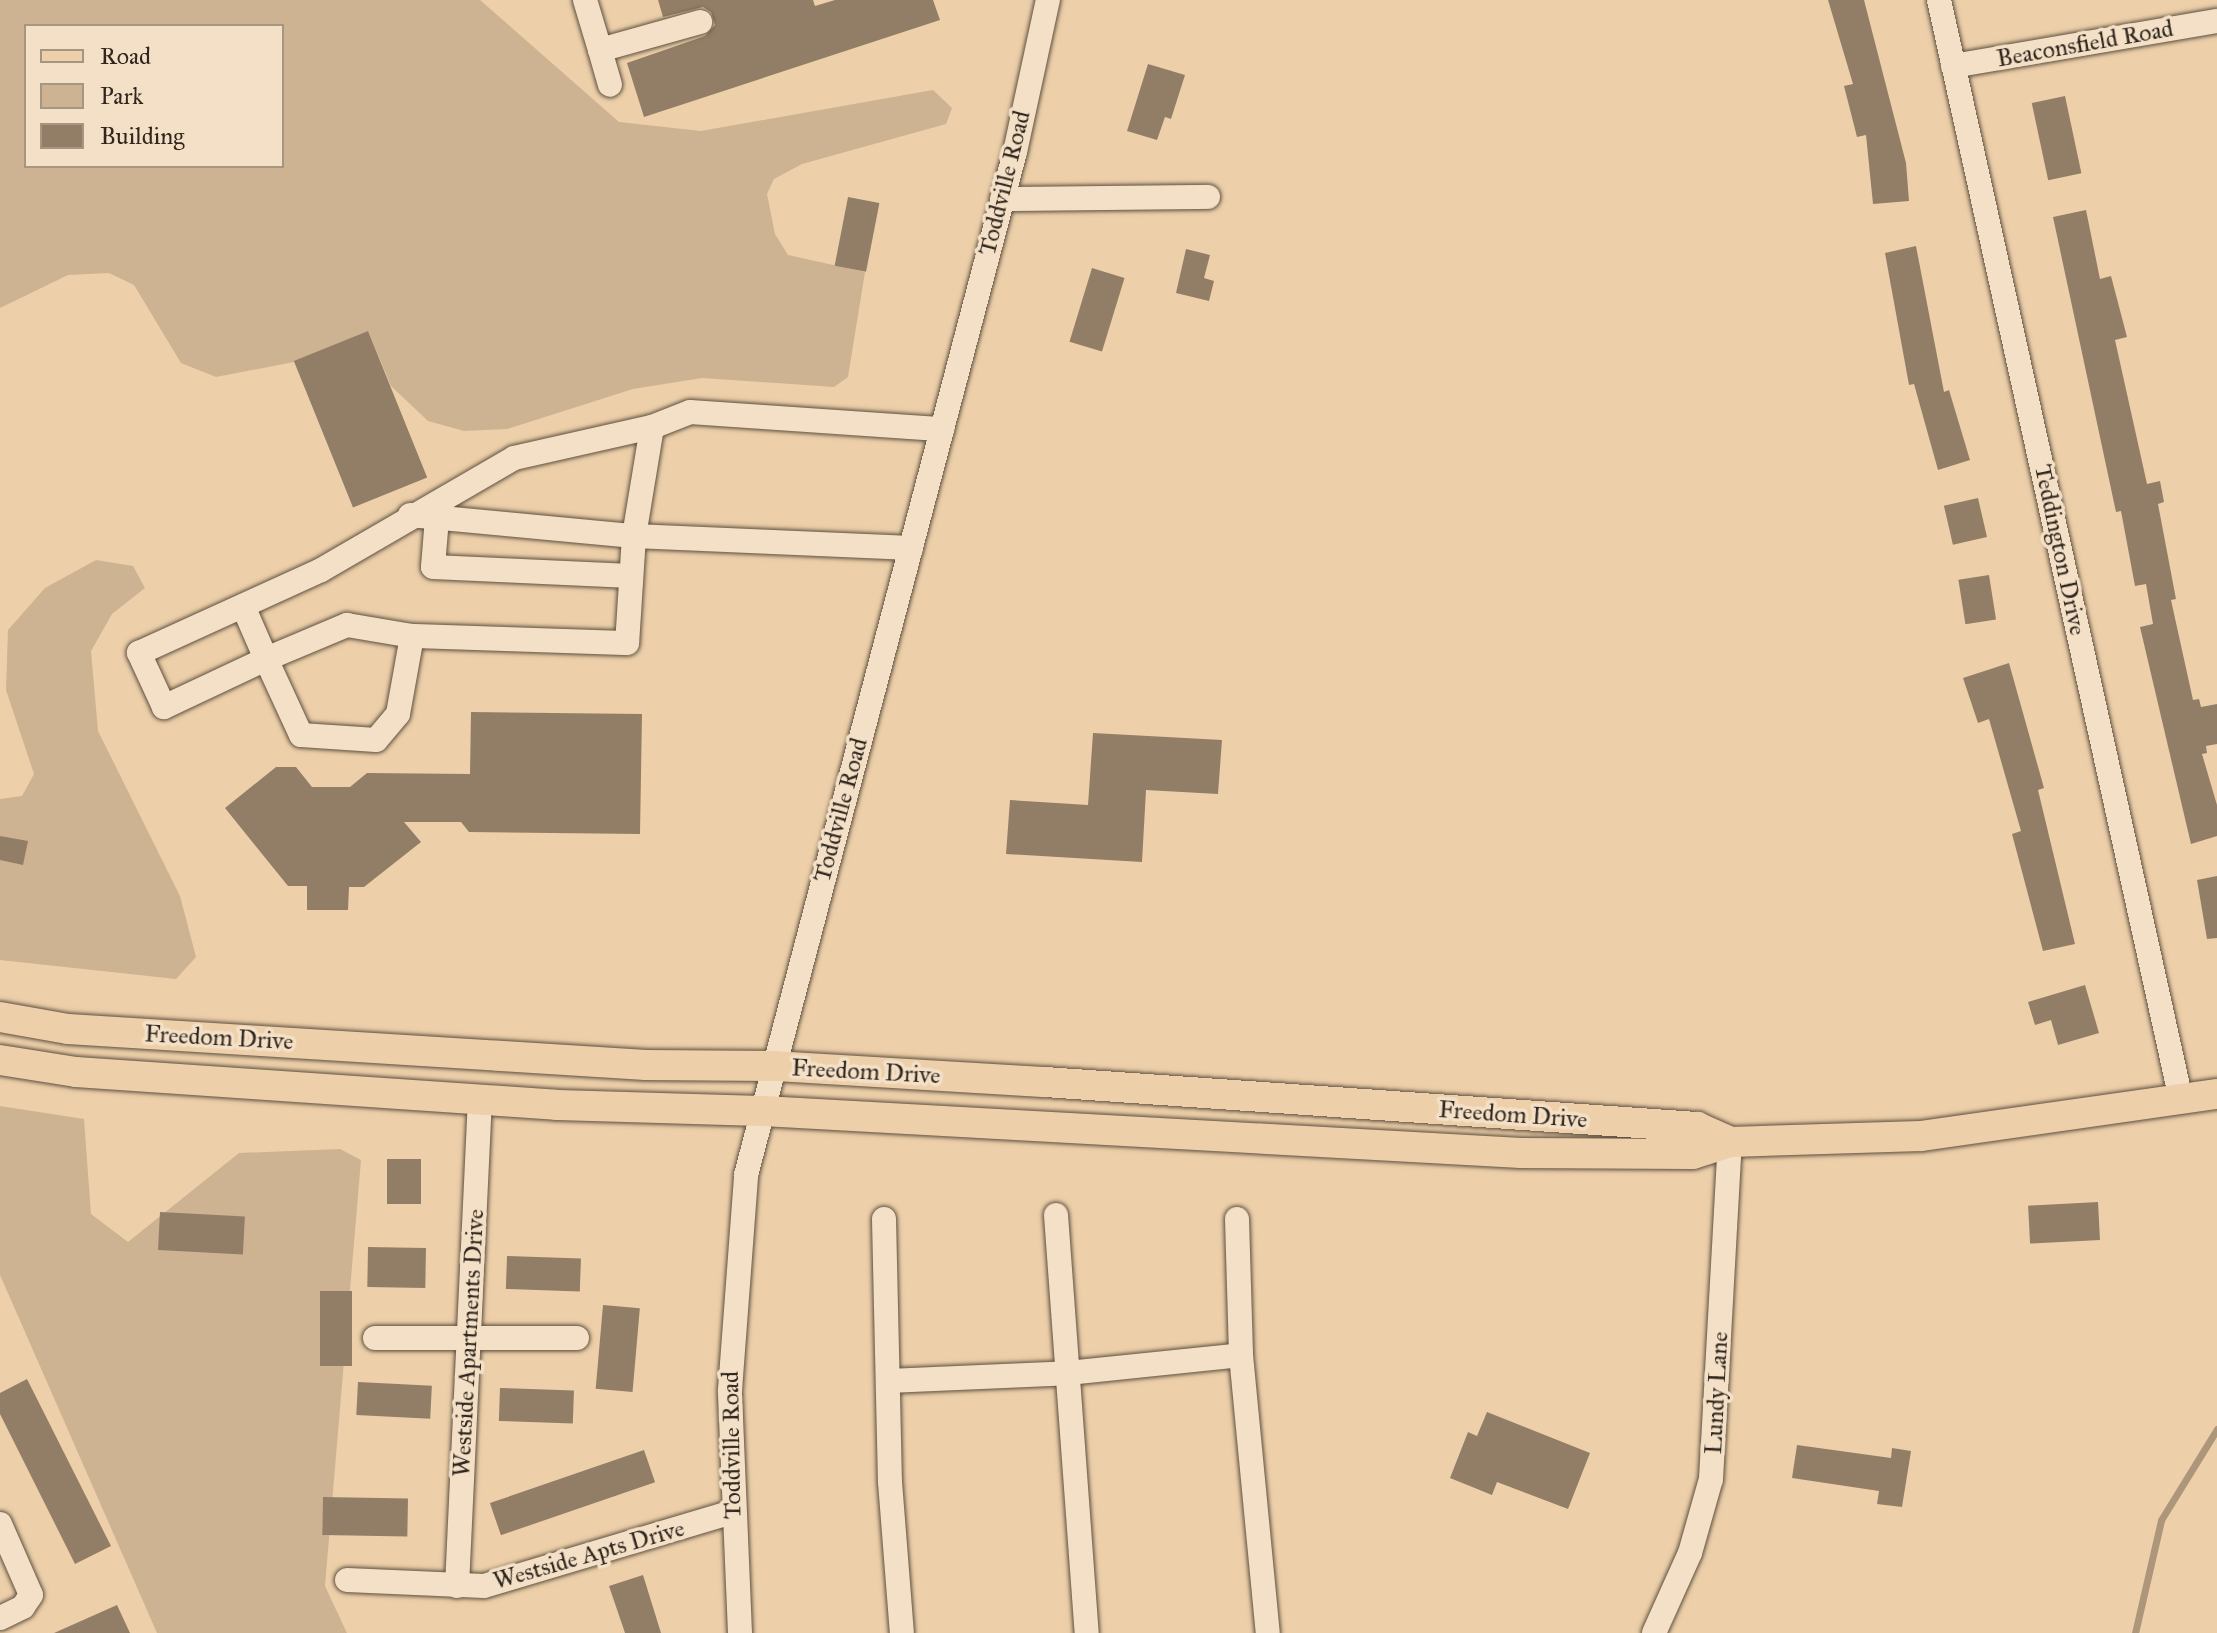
<!DOCTYPE html>
<html>
<head>
<meta charset="utf-8">
<style>
  body { margin:0 }
  #map { position:relative; width:2217px; height:1633px; overflow:hidden; background:#edd0a9; font-family:"IM FELL Great Primer",serif }
  div>[style] { position:absolute }
  [style*='--x'] { left:calc(var(--x)*1px); top:calc(var(--y)*1px); width:calc(var(--w)*1px); rotate:calc(var(--a)*1deg) }
  .green>* { inset:0; background:#cdb391 }
  .stream>* { height:7px; margin:-3.5px; padding:0 3.5px; transform-origin:3.5px; border-radius:3.5px; background:#ad967a }
  .building>* { inset:0; background:#927e66; transform-origin:0 0 }
  .roads { filter:drop-shadow(0 0 2px #5f5041) drop-shadow(0 0 2px #5f5041) }
  .minor>* { height:24px; margin:-12px; padding:0 12px; transform-origin:12px; border-radius:12px; background:#f3e0c7 }
  .major>* { height:30px; margin:-15px; padding:0 15px; transform-origin:15px; border-radius:15px; background:#edd0a9 }
  span { translate:-50% -50%; white-space:nowrap; text-align:center; line-height:1.15; -webkit-text-stroke:7px #f3e0c7; paint-order:stroke }
  .street-label { font-size:24px; color:#30261e }
  .legend { position:absolute; left:24px; top:24px; width:260px; height:144px; box-sizing:border-box; background:#f3e0c7; border:2px solid #a59683; margin:0; padding:10px 14px; list-style:none; font-size:24px; color:#30261e }
  .legend li { display:flex; align-items:center; gap:16px; height:40px }
  .legend b { width:40px; border:2px solid #a59683 }
</style>
</head>
<body>
<div id="map">
  <div class="green">
    <div style="clip-path:polygon(evenodd,0 0,480px 0,619px 122px,701px 131px,933px 90px,952px 108px,946px 124px,802px 164px,774px 179px,767px 194px,775px 234px,788px 255px,865px 272px,848px 377px,834px 387px,702px 378px,633px 389px,507px 429px,464px 431px,428px 421px,391px 386px,368px 331px,294px 362px,216px 377px,181px 363px,134px 285px,109px 273px,68px 275px,0 308px,0 0,26px 26px,282px 26px,282px 166px,26px 166px,26px 26px)"></div>
    <div style="clip-path:polygon(96px 560px,133px 566px,145px 588px,112px 614px,91px 651px,98px 731px,180px 896px,196px 957px,176px 979px,0 960px,0 799px,22px 796px,34px 774px,6px 690px,8px 630px,45px 588px)"></div>
    <div style="clip-path:polygon(0 1106px,84px 1119px,91px 1214px,128px 1242px,239px 1153px,340px 1149px,361px 1160px,325px 1586px,347px 1633px,157px 1633px,0 1275px)"></div>
  </div>
  <div class="stream">
    <div style="--x:2135;--y:1633;--w:116;--a:-77"></div>
    <div style="--x:2161;--y:1520;--w:107;--a:-58.4"></div>
  </div>
  <div class="building">
    <div style="clip-path:polygon(658px 0,813px 0,815px 6px,835px 0,933px 0,940px 20px,644px 117px,627px 63px,705px 36px,715px 25px,711px 12px,703px 7px,663px 17px)"></div>
    <div style="clip-path:polygon(1828px 0,1864px 0,1906px 163px,1909px 201px,1873px 204px,1866px 135px,1857px 137px,1844px 86px,1853px 84px)"></div>
    <div style="clip-path:polygon(1148px 64px,1185px 75px,1171px 119px,1165px 117px,1157px 140px,1127px 131px)"></div>
    <div style="left:2065px;top:96px;width:79px;height:34px;rotate:78deg"></div>
    <div style="left:848px;top:197px;width:32px;height:70px;rotate:11deg"></div>
    <div style="clip-path:polygon(2086px 210px,2100px 279px,2111px 276px,2127px 337px,2115px 340px,2147px 484px,2160px 481px,2164px 502px,2158px 504px,2176px 599px,2171px 600px,2193px 700px,2199px 699px,2201px 707px,2217px 704px,2217px 744px,2206px 746px,2207px 753px,2202px 754px,2217px 805px,2217px 836px,2191px 844px,2140px 627px,2153px 624px,2146px 584px,2135px 586px,2121px 511px,2116px 512px,2053px 217px)"></div>
    <div style="clip-path:polygon(1916px 246px,1944px 392px,1949px 390px,1970px 460px,1938px 470px,1914px 384px,1909px 385px,1885px 253px)"></div>
    <div style="clip-path:polygon(1186px 249px,1210px 255px,1204px 278px,1214px 281px,1209px 301px,1176px 293px)"></div>
    <div style="left:1092px;top:268px;width:34px;height:77px;rotate:17deg"></div>
    <div style="left:368px;top:331px;width:158px;height:80px;rotate:68deg"></div>
    <div style="left:1978px;top:498px;width:40px;height:35px;rotate:77deg"></div>
    <div style="left:1989px;top:575px;width:45px;height:31px;rotate:81deg"></div>
    <div style="clip-path:polygon(2009px 663px,2044px 788px,2038px 790px,2075px 944px,2043px 951px,2012px 834px,2021px 831px,1989px 719px,1978px 723px,1963px 678px)"></div>
    <div style="clip-path:polygon(471px 712px,642px 714px,640px 834px,469px 832px,461px 822px,404px 822px,421px 842px,364px 887px,349px 887px,348px 910px,307px 910px,307px 886px,288px 886px,225px 808px,276px 767px,296px 767px,312px 787px,350px 787px,367px 773px,470px 774px)"></div>
    <div style="clip-path:polygon(1093px 733px,1222px 740px,1218px 794px,1146px 790px,1142px 862px,1006px 854px,1010px 800px,1088px 805px)"></div>
    <div style="clip-path:polygon(0 836px,28px 841px,23px 865px,0 860px)"></div>
    <div style="clip-path:polygon(2217px 876px,2217px 938px,2207px 939px,2197px 880px)"></div>
    <div style="clip-path:polygon(2085px 985px,2099px 1033px,2058px 1045px,2051px 1020px,2035px 1025px,2028px 1002px)"></div>
    <div style="left:387px;top:1159px;width:34px;height:45px"></div>
    <div style="left:2098px;top:1202px;width:38px;height:70px;rotate:87deg"></div>
    <div style="left:160px;top:1212px;width:85px;height:38px;rotate:3deg"></div>
    <div style="left:368px;top:1247px;width:58px;height:40px;rotate:1deg"></div>
    <div style="left:507px;top:1256px;width:74px;height:33px;rotate:2deg"></div>
    <div style="left:320px;top:1291px;width:32px;height:75px"></div>
    <div style="left:603px;top:1305px;width:37px;height:84px;rotate:5deg"></div>
    <div style="clip-path:polygon(27px 1379px,111px 1546px,75px 1564px,0 1414px,0 1393px)"></div>
    <div style="left:358px;top:1382px;width:74px;height:33px;rotate:3deg"></div>
    <div style="left:500px;top:1388px;width:74px;height:33px;rotate:2deg"></div>
    <div style="clip-path:polygon(1487px 1412px,1590px 1453px,1568px 1509px,1497px 1482px,1492px 1495px,1450px 1478px,1468px 1432px,1477px 1436px)"></div>
    <div style="clip-path:polygon(1797px 1445px,1891px 1458px,1892px 1448px,1911px 1451px,1902px 1507px,1877px 1504px,1879px 1491px,1792px 1478px)"></div>
    <div style="left:644px;top:1450px;width:34px;height:163px;rotate:71deg"></div>
    <div style="left:323px;top:1497px;width:85px;height:38px;rotate:1deg"></div>
    <div style="clip-path:polygon(643px 1575px,661px 1633px,625px 1633px,609px 1586px)"></div>
    <div style="clip-path:polygon(117px 1605px,130px 1633px,54px 1633px)"></div>
  </div>
  <div class="roads">
    <div class="minor">
      <div style="--x:585;--y:0;--w:52;--a:73.3"></div>
      <div style="--x:600;--y:50;--w:104;--a:-15.6"></div>
      <div style="--x:1939;--y:0;--w:1126;--a:77.59"></div>
      <div style="--x:600;--y:50;--w:36;--a:74"></div>
      <div style="--x:1953;--y:66;--w:268;--a:-9.7"></div>
      <div style="--x:1002;--y:199;--w:206;--a:-0.6"></div>
      <div style="--x:410;--y:515;--w:225;--a:5.4"></div>
      <div style="--x:634;--y:536;--w:110;--a:-80.6"></div>
      <div style="--x:437;--y:518;--w:49;--a:94.7"></div>
      <div style="--x:433;--y:567;--w:198;--a:2.6"></div>
      <div style="--x:911;--y:548;--w:277;--a:-177.5"></div>
      <div style="--x:634;--y:536;--w:107;--a:93.7"></div>
      <div style="--x:627;--y:643;--w:215;--a:-178.1"></div>
      <div style="--x:412;--y:636;--w:79;--a:100.2"></div>
      <div style="--x:398;--y:714;--w:34;--a:130"></div>
      <div style="--x:376;--y:740;--w:75;--a:-176.2"></div>
      <div style="--x:301;--y:735;--w:84;--a:-114.7"></div>
      <div style="--x:266;--y:659;--w:113;--a:154.8"></div>
      <div style="--x:164;--y:707;--w:60;--a:-114.8"></div>
      <div style="--x:139;--y:653;--w:200;--a:-24.5"></div>
      <div style="--x:321;--y:570;--w:223;--a:-30.1"></div>
      <div style="--x:514;--y:458;--w:141;--a:-12.7"></div>
      <div style="--x:652;--y:427;--w:41;--a:-21.5"></div>
      <div style="--x:690;--y:412;--w:253;--a:3.9"></div>
      <div style="--x:243;--y:606;--w:58;--a:66.5"></div>
      <div style="--x:266;--y:659;--w:88;--a:-22.8"></div>
      <div style="--x:347;--y:625;--w:66;--a:9.6"></div>
      <div style="--x:1056;--y:1215;--w:419;--a:85.8"></div>
      <div style="--x:884;--y:1219;--w:263;--a:88.7"></div>
      <div style="--x:890;--y:1482;--w:151;--a:85.5"></div>
      <div style="--x:1237;--y:1219;--w:136;--a:88.3"></div>
      <div style="--x:375;--y:1338;--w:202;--a:0"></div>
      <div style="--x:888;--y:1381;--w:180;--a:-2.5"></div>
      <div style="--x:1068;--y:1373;--w:174;--a:-5.9"></div>
      <div style="--x:1241;--y:1355;--w:279;--a:84.5"></div>
      <div style="--x:0;--y:1524;--w:77;--a:66.4"></div>
      <div style="--x:31;--y:1595;--w:14;--a:124"></div>
      <div style="--x:23;--y:1607;--w:25;--a:154"></div>
      <div style="--x:347;--y:1580;--w:137;--a:2.5"></div>
      <div style="--x:484;--y:1586;--w:260;--a:-16.6"></div>
      <div style="--x:457;--y:1586;--w:487;--a:-87.3"></div>
      <div style="--x:740;--y:1633;--w:243;--a:-92.4"></div>
      <div style="--x:730;--y:1390;--w:216;--a:-85.7"></div>
      <div style="--x:746;--y:1175;--w:1058;--a:-75.27"></div>
      <div style="--x:1015;--y:152;--w:156;--a:-77.8"></div>
      <div style="--x:1654;--y:1633;--w:88;--a:-65.8"></div>
      <div style="--x:1690;--y:1553;--w:77;--a:-74.2"></div>
      <div style="--x:1711;--y:1479;--w:338;--a:-86.8"></div>
    </div>
    <div class="major">
      <div style="--x:0;--y:1017;--w:69;--a:10"></div>
      <div style="--x:68;--y:1029;--w:579;--a:3.56"></div>
      <div style="--x:646;--y:1065;--w:129;--a:0.4"></div>
      <div style="--x:775;--y:1066;--w:270;--a:3.4"></div>
      <div style="--x:1045;--y:1082;--w:654;--a:3.95"></div>
      <div style="--x:1697;--y:1127;--w:36;--a:24"></div>
      <div style="--x:0;--y:1060;--w:77;--a:9"></div>
      <div style="--x:76;--y:1072;--w:481;--a:3.9"></div>
      <div style="--x:556;--y:1105;--w:207;--a:1.7"></div>
      <div style="--x:763;--y:1111;--w:759;--a:3.17"></div>
      <div style="--x:1521;--y:1153;--w:172;--a:0.3"></div>
      <div style="--x:1693;--y:1154;--w:39;--a:-18"></div>
      <div style="--x:1730;--y:1142;--w:191;--a:-1.8"></div>
      <div style="--x:1921;--y:1136;--w:299;--a:-8.1"></div>
    </div>
  </div>
  <div class="street-label">
    <span style="left:2085px;top:44px;rotate:-10deg">Beaconsfield Road</span>
    <span style="left:1005px;top:183px;rotate:-76deg">Toddville Road</span>
    <span style="left:2060px;top:550px;rotate:78deg">Teddington Drive</span>
    <span style="left:841px;top:810px;rotate:-75deg">Toddville Road</span>
    <span style="left:219px;top:1038px;rotate:3deg">Freedom Drive</span>
    <span style="left:866px;top:1072px;rotate:3deg">Freedom Drive</span>
    <span style="left:1513px;top:1115px;rotate:4deg">Freedom Drive</span>
    <span style="left:469px;top:1343px;rotate:-87deg">Westside Apartments Drive</span>
    <span style="left:1717px;top:1393px;rotate:-87deg">Lundy Lane</span>
    <span style="left:732px;top:1445px;rotate:-91deg">Toddville Road</span>
    <span style="left:589px;top:1555px;rotate:-16deg">Westside Apts Drive</span>
  </div>
  <ul class="legend">
  <li><b style="height:10px;background:#edd0a9"></b>Road</li>
  <li><b style="height:22px;background:#cdb391"></b>Park</li>
  <li><b style="height:22px;background:#927e66"></b>Building</li>
  </ul>
</div>
</body>
</html>
